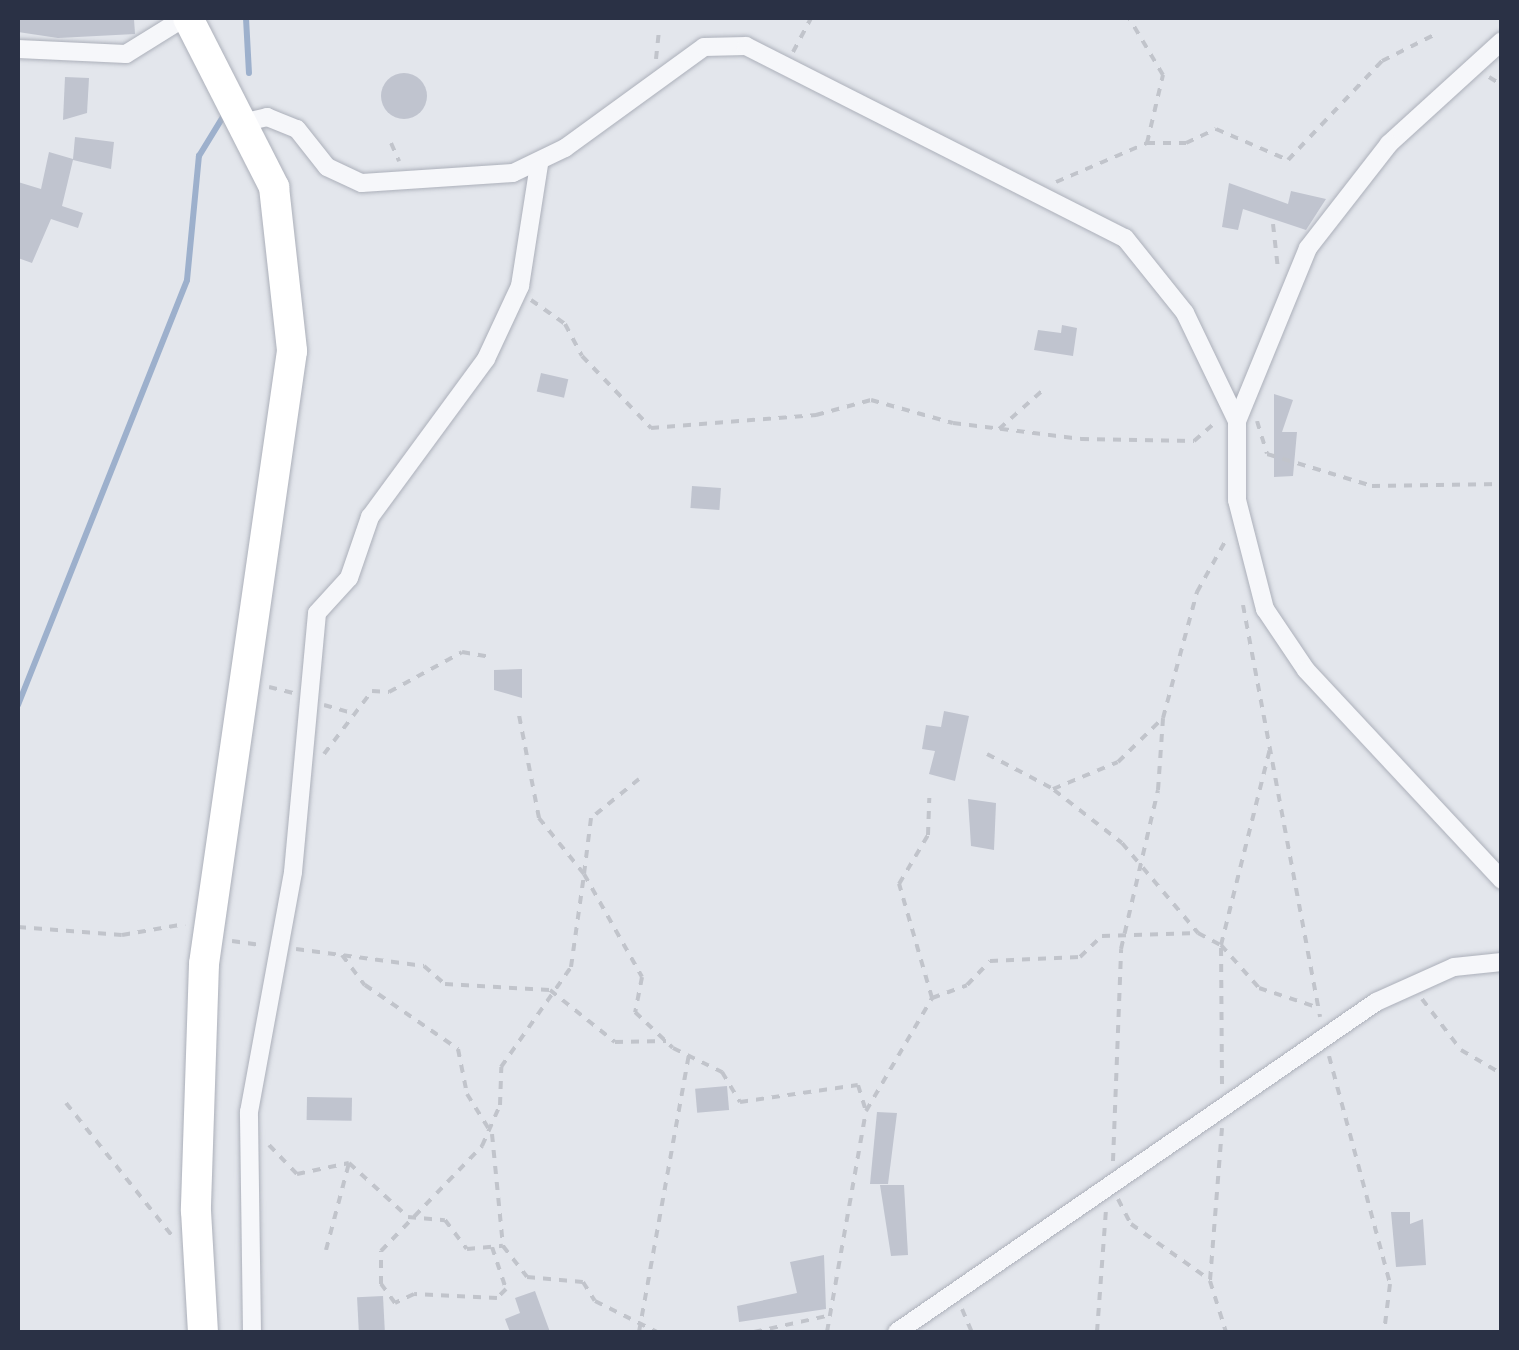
<!DOCTYPE html>
<html>
<head>
<meta charset="utf-8">
<style>
  body { margin:0 }
  #map { position:relative; width:1519px; height:1350px; overflow:hidden; background:#e3e6ec; font-family:"PT Sans Narrow",sans-serif }
  div>[style] { position:absolute }
  [style*='--x'] { left:calc(var(--x)*1px); top:calc(var(--y)*1px); width:calc(var(--w)*1px); rotate:calc(var(--a)*1deg) }
  .stream>* { height:6px; margin:-3px; padding:0 3px; transform-origin:3px; border-radius:3px; background:#9db0cc }
  .building>* { inset:0; background:#c0c4cf; transform-origin:0 0 }
  .round { border-radius:50% }
  .path>* { height:4px; margin-top:-2px; transform-origin:0; background:repeating-linear-gradient(90deg,#c1c4cb 0 8px,transparent 0 16px) }
  .roads { filter:drop-shadow(0 0 2px #acb0ba) drop-shadow(0 0 2px #acb0ba) }
  .street>* { height:18px; margin:-9px; padding:0 9px; transform-origin:9px; border-radius:9px; background:#f6f7fa }
  .primary>* { height:30px; margin:-15px; padding:0 15px; transform-origin:15px; border-radius:15px; background:#fff }
  span { translate:-50% -50%; white-space:nowrap; text-align:center; line-height:1.15; -webkit-text-stroke:8px #f3f5f9; paint-order:stroke }
  .frame { position:absolute; inset:0; border:20px solid #2a3145; pointer-events:none }
</style>
</head>
<body>
<div id="map">
  <div class="stream">
    <div style="--x:246;--y:18;--w:55;--a:86.9"></div>
    <div style="--x:18;--y:705;--w:457;--a:-68.3"></div>
    <div style="--x:187;--y:280;--w:125;--a:-84.5"></div>
    <div style="--x:199;--y:156;--w:52;--a:-58.5"></div>
  </div>
  <div class="building">
    <div style="clip-path:polygon(18px 18px,134px 19px,135px 34px,58px 38px,18px 32px)"></div>
    <div class="round" style="left:381px;top:73px;width:46px;height:46px"></div>
    <div style="clip-path:polygon(65px 77px,89px 78px,87px 113px,63px 120px)"></div>
    <div style="clip-path:polygon(75px 137px,114px 142px,111px 169px,73px 160px,62px 206px,83px 213px,78px 228px,51px 219px,32px 263px,18px 258px,18px 182px,41px 189px,49px 152px,73px 159px)"></div>
    <div style="clip-path:polygon(1229px 183px,1288px 204px,1291px 191px,1326px 199px,1306px 230px,1243px 209px,1238px 230px,1222px 227px)"></div>
    <div style="clip-path:polygon(1062px 325px,1077px 328px,1073px 356px,1034px 350px,1038px 330px,1061px 333px)"></div>
    <div style="left:541px;top:373px;width:28px;height:19px;rotate:13deg"></div>
    <div style="clip-path:polygon(1274px 394px,1293px 400px,1282px 432px,1297px 432px,1293px 476px,1274px 477px)"></div>
    <div style="left:692px;top:486px;width:29px;height:22px;rotate:4deg"></div>
    <div style="clip-path:polygon(522px 669px,522px 698px,494px 690px,494px 670px)"></div>
    <div style="clip-path:polygon(944px 711px,969px 716px,955px 781px,929px 774px,935px 751px,922px 749px,926px 725px,941px 727px)"></div>
    <div style="clip-path:polygon(968px 799px,996px 803px,994px 850px,971px 846px)"></div>
    <div style="left:727px;top:1086px;width:24px;height:32px;rotate:85deg"></div>
    <div style="left:307px;top:1097px;width:45px;height:23px;rotate:1deg"></div>
    <div style="clip-path:polygon(877px 1112px,897px 1113px,888px 1184px,870px 1184px)"></div>
    <div style="clip-path:polygon(880px 1185px,904px 1185px,908px 1255px,891px 1256px)"></div>
    <div style="clip-path:polygon(1391px 1212px,1410px 1212px,1410px 1224px,1423px 1219px,1426px 1265px,1396px 1267px)"></div>
    <div style="clip-path:polygon(824px 1255px,826px 1309px,739px 1322px,737px 1306px,797px 1293px,790px 1262px)"></div>
    <div style="clip-path:polygon(535px 1291px,550px 1332px,510px 1332px,505px 1319px,520px 1313px,515px 1298px)"></div>
    <div style="left:383px;top:1296px;width:36px;height:26px;rotate:87deg"></div>
  </div>
  <div class="path">
    <div style="--x:793;--y:52;--w:38;--a:-62"></div>
    <div style="--x:656;--y:59;--w:30;--a:-84"></div>
    <div style="--x:1489;--y:77;--w:15;--a:32"></div>
    <div style="--x:391;--y:143;--w:20;--a:66"></div>
    <div style="--x:1147;--y:143;--w:39;--a:0"></div>
    <div style="--x:1186;--y:143;--w:33;--a:-25"></div>
    <div style="--x:1216;--y:129;--w:78;--a:23.3"></div>
    <div style="--x:1288;--y:160;--w:137;--a:-46.5"></div>
    <div style="--x:1382;--y:61;--w:60;--a:-26.6"></div>
    <div style="--x:1056;--y:182;--w:99;--a:-23.2"></div>
    <div style="--x:1147;--y:143;--w:70;--a:-76.8"></div>
    <div style="--x:1163;--y:75;--w:66;--a:-120.8"></div>
    <div style="--x:1273;--y:224;--w:45;--a:83.7"></div>
    <div style="--x:531;--y:300;--w:42;--a:35.2"></div>
    <div style="--x:565;--y:324;--w:36;--a:62"></div>
    <div style="--x:582;--y:356;--w:100;--a:46.2"></div>
    <div style="--x:651;--y:428;--w:166;--a:-4.5"></div>
    <div style="--x:816;--y:415;--w:57;--a:-15.3"></div>
    <div style="--x:871;--y:400;--w:85;--a:15.7"></div>
    <div style="--x:953;--y:423;--w:129;--a:7.1"></div>
    <div style="--x:1081;--y:439;--w:113;--a:1"></div>
    <div style="--x:1194;--y:441;--w:29;--a:-41"></div>
    <div style="--x:1257;--y:421;--w:34;--a:73"></div>
    <div style="--x:1267;--y:454;--w:110;--a:16.9"></div>
    <div style="--x:1372;--y:486;--w:130;--a:-0.9"></div>
    <div style="--x:999;--y:429;--w:60;--a:-41.6"></div>
    <div style="--x:1243;--y:605;--w:419;--a:79.4"></div>
    <div style="--x:269;--y:687;--w:25;--a:14"></div>
    <div style="--x:324;--y:705;--w:25;--a:16"></div>
    <div style="--x:324;--y:754;--w:79;--a:-52.7"></div>
    <div style="--x:372;--y:691;--w:17;--a:3"></div>
    <div style="--x:389;--y:692;--w:83;--a:-28.7"></div>
    <div style="--x:462;--y:652;--w:29;--a:10"></div>
    <div style="--x:987;--y:754;--w:75;--a:27.9"></div>
    <div style="--x:1053;--y:789;--w:70;--a:-22.6"></div>
    <div style="--x:1118;--y:762;--w:63;--a:-44.4"></div>
    <div style="--x:1163;--y:718;--w:131;--a:-74.9"></div>
    <div style="--x:1197;--y:592;--w:62;--a:-60.9"></div>
    <div style="--x:639;--y:779;--w:62;--a:140.9"></div>
    <div style="--x:591;--y:818;--w:56;--a:97.1"></div>
    <div style="--x:584;--y:874;--w:118;--a:60.6"></div>
    <div style="--x:642;--y:977;--w:36;--a:101"></div>
    <div style="--x:635;--y:1012;--w:52;--a:43.5"></div>
    <div style="--x:673;--y:1048;--w:55;--a:26.1"></div>
    <div style="--x:722;--y:1072;--w:35;--a:59"></div>
    <div style="--x:740;--y:1102;--w:119;--a:-8.2"></div>
    <div style="--x:858;--y:1085;--w:27;--a:73"></div>
    <div style="--x:866;--y:1111;--w:131;--a:-59.7"></div>
    <div style="--x:932;--y:998;--w:119;--a:-106.1"></div>
    <div style="--x:899;--y:884;--w:57;--a:-59.4"></div>
    <div style="--x:928;--y:835;--w:37;--a:-88"></div>
    <div style="--x:1054;--y:790;--w:86;--a:37.9"></div>
    <div style="--x:1122;--y:843;--w:118;--a:49.8"></div>
    <div style="--x:18;--y:927;--w:104;--a:4.4"></div>
    <div style="--x:122;--y:935;--w:64;--a:-9.9"></div>
    <div style="--x:232;--y:941;--w:30;--a:8"></div>
    <div style="--x:296;--y:949;--w:129;--a:7.6"></div>
    <div style="--x:424;--y:966;--w:28;--a:41"></div>
    <div style="--x:445;--y:984;--w:105;--a:3.3"></div>
    <div style="--x:550;--y:990;--w:83;--a:38.7"></div>
    <div style="--x:615;--y:1042;--w:51;--a:-1.1"></div>
    <div style="--x:342;--y:955;--w:38;--a:53"></div>
    <div style="--x:365;--y:985;--w:113;--a:34.5"></div>
    <div style="--x:458;--y:1049;--w:46;--a:78.7"></div>
    <div style="--x:467;--y:1094;--w:47;--a:58"></div>
    <div style="--x:492;--y:1134;--w:113;--a:84.4"></div>
    <div style="--x:932;--y:998;--w:37;--a:-20"></div>
    <div style="--x:967;--y:985;--w:33;--a:-46"></div>
    <div style="--x:990;--y:961;--w:90;--a:-2.5"></div>
    <div style="--x:1080;--y:957;--w:30;--a:-44"></div>
    <div style="--x:1102;--y:936;--w:96;--a:-1.8"></div>
    <div style="--x:1198;--y:933;--w:26;--a:28"></div>
    <div style="--x:1221;--y:945;--w:57;--a:48.5"></div>
    <div style="--x:1259;--y:988;--w:60;--a:18.4"></div>
    <div style="--x:1422;--y:999;--w:64;--a:52.6"></div>
    <div style="--x:1461;--y:1050;--w:48;--a:30.3"></div>
    <div style="--x:1329;--y:1056;--w:236;--a:75"></div>
    <div style="--x:1390;--y:1284;--w:48;--a:97.1"></div>
    <div style="--x:1222;--y:1084;--w:139;--a:-90.4"></div>
    <div style="--x:1221;--y:945;--w:207;--a:-76"></div>
    <div style="--x:66;--y:1103;--w:170;--a:51.4"></div>
    <div style="--x:1222;--y:1128;--w:153;--a:94.5"></div>
    <div style="--x:1210;--y:1281;--w:53;--a:72.6"></div>
    <div style="--x:269;--y:1145;--w:40;--a:46"></div>
    <div style="--x:297;--y:1174;--w:53;--a:-11.9"></div>
    <div style="--x:349;--y:1163;--w:80;--a:42.5"></div>
    <div style="--x:408;--y:1217;--w:37;--a:5"></div>
    <div style="--x:445;--y:1220;--w:36;--a:53"></div>
    <div style="--x:467;--y:1249;--w:36;--a:-5"></div>
    <div style="--x:503;--y:1246;--w:39;--a:52"></div>
    <div style="--x:527;--y:1277;--w:56;--a:5.1"></div>
    <div style="--x:583;--y:1282;--w:22;--a:58"></div>
    <div style="--x:595;--y:1301;--w:69;--a:26.6"></div>
    <div style="--x:1113;--y:1161;--w:212;--a:-87.8"></div>
    <div style="--x:1121;--y:949;--w:163;--a:-76.9"></div>
    <div style="--x:1158;--y:790;--w:72;--a:-86"></div>
    <div style="--x:1118;--y:1199;--w:28;--a:63"></div>
    <div style="--x:1131;--y:1224;--w:97;--a:35.3"></div>
    <div style="--x:492;--y:1247;--w:44;--a:71.6"></div>
    <div style="--x:506;--y:1289;--w:13;--a:135"></div>
    <div style="--x:497;--y:1298;--w:83;--a:-177.2"></div>
    <div style="--x:414;--y:1294;--w:21;--a:155"></div>
    <div style="--x:395;--y:1303;--w:24;--a:-126"></div>
    <div style="--x:381;--y:1284;--w:33;--a:-90"></div>
    <div style="--x:381;--y:1251;--w:146;--a:-46.1"></div>
    <div style="--x:482;--y:1146;--w:45;--a:-66.3"></div>
    <div style="--x:500;--y:1105;--w:38;--a:-88"></div>
    <div style="--x:501;--y:1067;--w:122;--a:-55"></div>
    <div style="--x:571;--y:967;--w:94;--a:-82"></div>
    <div style="--x:584;--y:874;--w:72;--a:-128.8"></div>
    <div style="--x:539;--y:818;--w:105;--a:-101"></div>
    <div style="--x:326;--y:1250;--w:90;--a:-75.2"></div>
    <div style="--x:962;--y:1309;--w:25;--a:67"></div>
    <div style="--x:639;--y:1332;--w:283;--a:-79.8"></div>
    <div style="--x:754;--y:1332;--w:75;--a:-12.4"></div>
    <div style="--x:827;--y:1332;--w:224;--a:-80"></div>
    <div style="--x:1097;--y:1332;--w:123;--a:-85.8"></div>
  </div>
  <div class="roads">
    <div class="street">
      <div style="--x:1502;--y:41;--w:153;--a:137.7"></div>
      <div style="--x:1389;--y:144;--w:132;--a:127.9"></div>
      <div style="--x:1308;--y:248;--w:187;--a:112.3"></div>
      <div style="--x:1237;--y:421;--w:79;--a:90"></div>
      <div style="--x:1237;--y:500;--w:113;--a:75.6"></div>
      <div style="--x:1265;--y:609;--w:73;--a:56.1"></div>
      <div style="--x:1306;--y:670;--w:287;--a:47"></div>
      <div style="--x:18;--y:49;--w:108;--a:2.7"></div>
      <div style="--x:126;--y:54;--w:68;--a:-31.8"></div>
      <div style="--x:246;--y:122;--w:22;--a:-13"></div>
      <div style="--x:267;--y:117;--w:32;--a:22"></div>
      <div style="--x:297;--y:129;--w:48;--a:51.7"></div>
      <div style="--x:327;--y:167;--w:38;--a:25"></div>
      <div style="--x:362;--y:183;--w:151;--a:-3.8"></div>
      <div style="--x:513;--y:173;--w:58;--a:-25.7"></div>
      <div style="--x:565;--y:148;--w:172;--a:-36"></div>
      <div style="--x:704;--y:47;--w:42;--a:-1.4"></div>
      <div style="--x:746;--y:46;--w:425;--a:26.9"></div>
      <div style="--x:1125;--y:238;--w:96;--a:51.3"></div>
      <div style="--x:1185;--y:313;--w:120;--a:64.3"></div>
      <div style="--x:252;--y:1332;--w:220;--a:-90.8"></div>
      <div style="--x:249;--y:1112;--w:244;--a:-79.6"></div>
      <div style="--x:293;--y:872;--w:260;--a:-84.7"></div>
      <div style="--x:317;--y:613;--w:47;--a:-47.6"></div>
      <div style="--x:349;--y:578;--w:65;--a:-71"></div>
      <div style="--x:370;--y:517;--w:196;--a:-53.7"></div>
      <div style="--x:486;--y:359;--w:81;--a:-65"></div>
      <div style="--x:520;--y:286;--w:123;--a:-81.1"></div>
      <div style="--x:897;--y:1332;--w:582;--a:-34.56"></div>
      <div style="--x:1376;--y:1002;--w:85;--a:-24.2"></div>
      <div style="--x:1454;--y:967;--w:48;--a:-5.9"></div>
    </div>
    <div class="primary">
      <div style="--x:188;--y:18;--w:190;--a:63"></div>
      <div style="--x:274;--y:187;--w:165;--a:83.7"></div>
      <div style="--x:292;--y:351;--w:619;--a:98.17"></div>
      <div style="--x:204;--y:964;--w:247;--a:91.9"></div>
      <div style="--x:196;--y:1211;--w:121;--a:86.7"></div>
    </div>
  </div>
  <div class="frame"></div>
</div>
</body>
</html>
